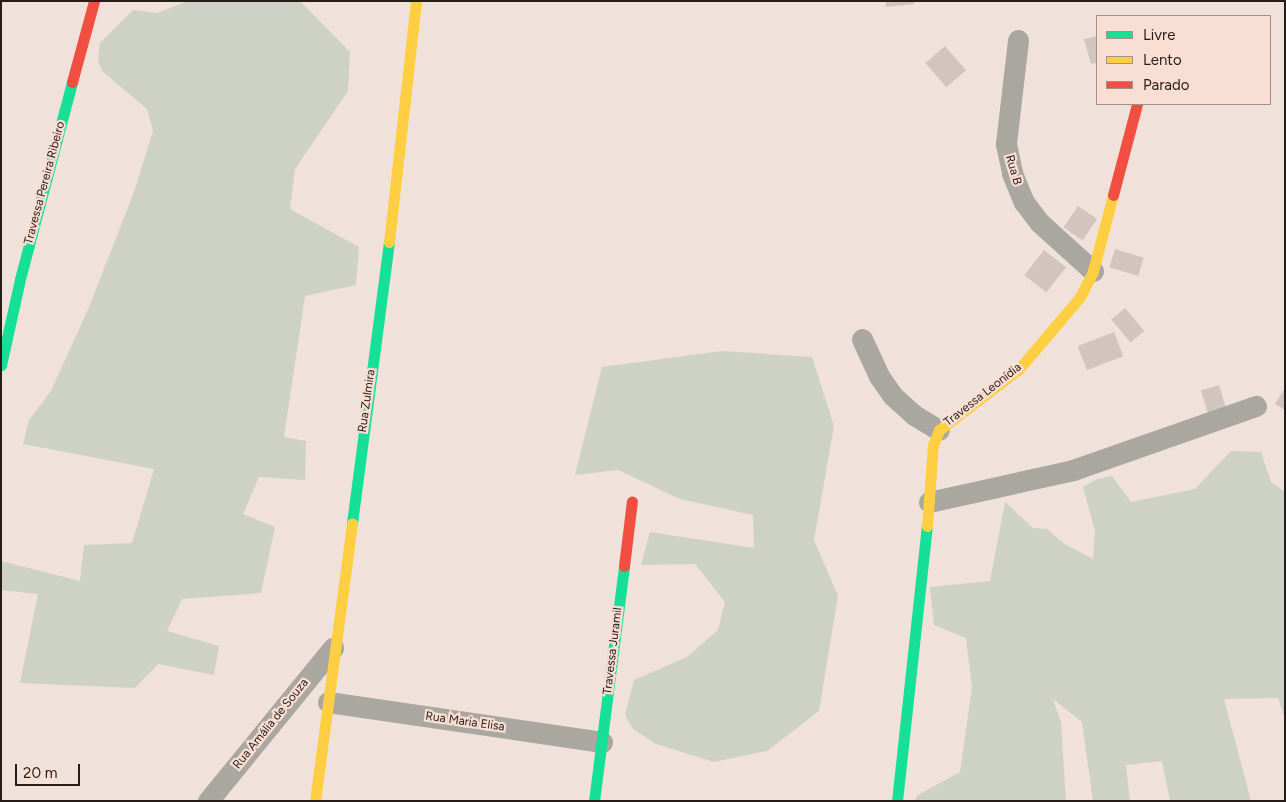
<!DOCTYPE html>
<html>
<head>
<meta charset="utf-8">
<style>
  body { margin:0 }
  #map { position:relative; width:1286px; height:802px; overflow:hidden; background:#f0e2db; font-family:Figtree,sans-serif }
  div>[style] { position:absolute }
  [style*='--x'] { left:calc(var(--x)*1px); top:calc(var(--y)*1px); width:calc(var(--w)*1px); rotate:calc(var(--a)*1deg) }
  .green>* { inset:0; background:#cdd1c6 }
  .building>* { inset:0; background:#d2c5c0; transform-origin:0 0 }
  .street>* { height:21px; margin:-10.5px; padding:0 10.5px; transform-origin:10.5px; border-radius:10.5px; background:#aaa6a0 }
  .fast>* { height:11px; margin:-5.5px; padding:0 5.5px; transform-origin:5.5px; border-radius:5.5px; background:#16e098 }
  .slow>* { height:11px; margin:-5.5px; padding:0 5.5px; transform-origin:5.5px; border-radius:5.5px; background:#ffcf43 }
  .jam>* { height:11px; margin:-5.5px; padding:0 5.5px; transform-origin:5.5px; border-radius:5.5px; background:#f24e42 }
  span { translate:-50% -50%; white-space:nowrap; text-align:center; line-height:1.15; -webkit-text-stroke:4.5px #f8ded3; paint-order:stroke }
  .street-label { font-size:12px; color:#261d19 }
  .frame { position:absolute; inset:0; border:2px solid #261d19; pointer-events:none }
  .legend { position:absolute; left:1096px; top:15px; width:175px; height:90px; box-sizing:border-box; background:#f8ded3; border:1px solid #a49189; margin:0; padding:6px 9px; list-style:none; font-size:15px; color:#261d19 }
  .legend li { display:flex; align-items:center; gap:10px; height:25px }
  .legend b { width:25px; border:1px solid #a49189 }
  .scale { position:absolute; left:15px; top:764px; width:65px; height:22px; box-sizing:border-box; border:2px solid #261d19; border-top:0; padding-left:6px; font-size:15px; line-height:18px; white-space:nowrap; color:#261d19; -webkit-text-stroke:4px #f8ded3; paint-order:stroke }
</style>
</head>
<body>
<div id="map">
  <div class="green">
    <div style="clip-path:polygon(188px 1px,300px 1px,350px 52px,348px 91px,295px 169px,290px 209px,359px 247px,356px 285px,305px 296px,284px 437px,306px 441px,305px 480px,259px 477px,243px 514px,275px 527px,261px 593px,182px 599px,167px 631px,219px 646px,214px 675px,158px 664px,135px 688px,20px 683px,38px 594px,1px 590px,1px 561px,80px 581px,84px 545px,132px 543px,154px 469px,23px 444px,29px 420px,51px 391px,89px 307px,134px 192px,153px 131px,147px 109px,102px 71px,98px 61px,100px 43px,133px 10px,157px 13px)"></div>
    <div style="clip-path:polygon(722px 351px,812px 357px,834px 426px,814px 540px,838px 596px,819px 711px,767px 751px,714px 762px,656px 744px,633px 729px,625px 715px,634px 680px,687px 657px,718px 630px,725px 602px,695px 564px,641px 565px,650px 532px,754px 548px,753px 515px,680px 499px,618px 470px,575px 475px,602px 367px)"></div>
    <div style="clip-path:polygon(1231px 451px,1261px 452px,1271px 482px,1285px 492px,1285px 719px,1278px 698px,1224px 699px,1251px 801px,1170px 801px,1162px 761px,1126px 765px,1130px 801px,1093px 801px,1082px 722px,1053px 699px,1061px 722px,1066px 801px,914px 801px,918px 795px,960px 772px,972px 687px,966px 638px,934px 625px,930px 587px,990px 581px,1005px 502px,1033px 528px,1047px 529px,1063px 543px,1093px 559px,1095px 531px,1083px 487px,1097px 479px,1112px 476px,1131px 502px,1195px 489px)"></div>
  </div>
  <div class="building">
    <div style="clip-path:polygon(885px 1px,914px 1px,914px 4px,886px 7px)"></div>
    <div style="clip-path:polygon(1097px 36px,1097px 63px,1091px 64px,1084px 39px)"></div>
    <div style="left:945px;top:46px;width:32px;height:26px;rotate:49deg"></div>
    <div style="left:1078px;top:206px;width:23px;height:26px;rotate:34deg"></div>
    <div style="left:1115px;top:249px;width:30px;height:19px;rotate:17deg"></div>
    <div style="left:1044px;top:250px;width:28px;height:32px;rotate:38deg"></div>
    <div style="left:1125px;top:308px;width:30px;height:18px;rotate:50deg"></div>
    <div style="left:1114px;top:332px;width:26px;height:39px;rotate:69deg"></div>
    <div style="left:1219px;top:385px;width:24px;height:19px;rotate:73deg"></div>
    <div style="clip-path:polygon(1285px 388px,1285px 410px,1275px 404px)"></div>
  </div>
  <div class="street">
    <div style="--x:1018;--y:40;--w:105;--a:96.6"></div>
    <div style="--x:1006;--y:144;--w:30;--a:78"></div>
    <div style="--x:1012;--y:173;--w:31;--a:68"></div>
    <div style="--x:1024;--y:202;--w:25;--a:53"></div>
    <div style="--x:1039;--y:222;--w:73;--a:42.2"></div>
    <div style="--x:862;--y:339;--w:41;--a:65.3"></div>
    <div style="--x:879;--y:376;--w:24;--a:55"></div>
    <div style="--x:893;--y:396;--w:28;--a:42"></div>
    <div style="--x:914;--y:415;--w:29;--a:31"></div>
    <div style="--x:929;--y:502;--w:148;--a:-12.5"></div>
    <div style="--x:1073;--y:470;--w:194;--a:-19.3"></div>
    <div style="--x:328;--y:702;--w:277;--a:8.3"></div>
    <div style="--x:208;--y:801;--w:198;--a:-50.8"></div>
  </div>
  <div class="fast">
    <div style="--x:1;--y:365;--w:88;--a:-77.5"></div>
    <div style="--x:20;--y:279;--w:204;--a:-75.2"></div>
    <div style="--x:352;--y:523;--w:283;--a:-82.5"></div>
    <div style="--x:594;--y:801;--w:237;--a:-82.7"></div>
    <div style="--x:897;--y:801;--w:277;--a:-83.8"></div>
  </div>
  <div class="slow">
    <div style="--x:389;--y:242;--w:243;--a:-83.6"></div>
    <div style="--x:927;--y:526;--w:81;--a:-85.8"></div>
    <div style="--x:933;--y:445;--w:16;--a:-68"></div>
    <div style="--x:939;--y:430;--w:101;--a:-37.3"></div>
    <div style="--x:1019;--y:369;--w:94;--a:-49.7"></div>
    <div style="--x:1080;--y:297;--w:29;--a:-63"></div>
    <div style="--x:1093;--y:271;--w:79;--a:-75.3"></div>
    <div style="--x:315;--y:801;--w:280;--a:-82.4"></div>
  </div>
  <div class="jam">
    <div style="--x:72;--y:82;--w:84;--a:-74.8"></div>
    <div style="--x:1113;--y:195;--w:94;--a:-75.2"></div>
    <div style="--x:624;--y:566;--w:65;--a:-83"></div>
  </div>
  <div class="street-label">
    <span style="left:1013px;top:170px;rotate:74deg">Rua B</span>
    <span style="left:45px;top:183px;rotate:-75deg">Travessa Pereira Ribeiro</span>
    <span style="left:983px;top:395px;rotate:-38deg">Travessa Leonídia</span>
    <span style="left:367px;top:401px;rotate:-82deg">Rua Zulmira</span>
    <span style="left:613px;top:651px;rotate:-83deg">Travessa Juramil</span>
    <span style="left:465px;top:722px;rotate:8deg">Rua Maria Elisa</span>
    <span style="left:271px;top:724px;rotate:-51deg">Rua Amália de Souza</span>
  </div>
  <div class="frame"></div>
  <ul class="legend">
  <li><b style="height:6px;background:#16e098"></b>Livre</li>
  <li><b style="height:6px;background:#ffcf43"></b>Lento</li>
  <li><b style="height:6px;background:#f24e42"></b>Parado</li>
  </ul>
  <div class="scale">20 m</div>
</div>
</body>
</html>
